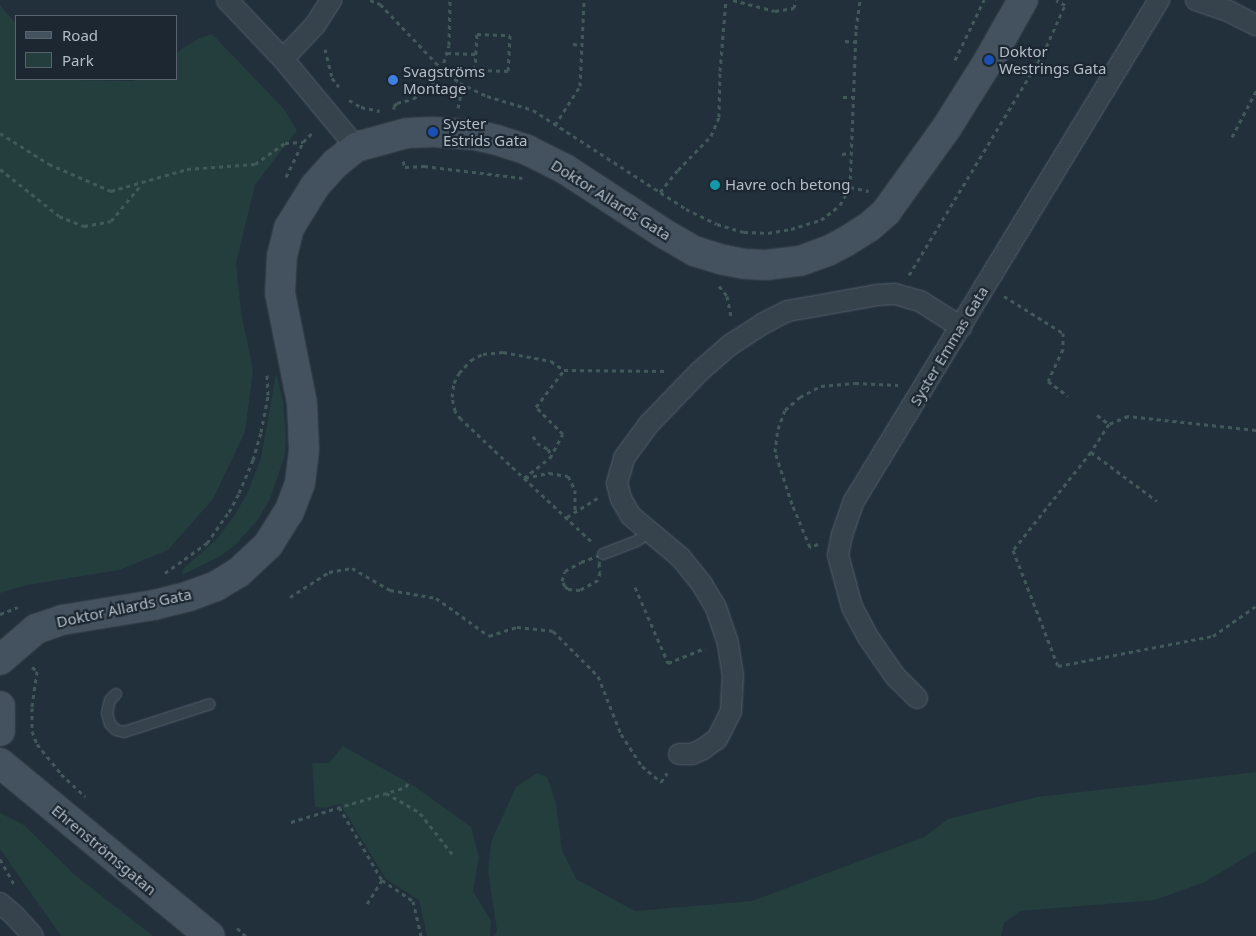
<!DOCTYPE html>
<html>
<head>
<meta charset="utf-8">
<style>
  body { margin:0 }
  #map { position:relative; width:1256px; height:936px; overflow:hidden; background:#22303c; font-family:"Noto Sans",sans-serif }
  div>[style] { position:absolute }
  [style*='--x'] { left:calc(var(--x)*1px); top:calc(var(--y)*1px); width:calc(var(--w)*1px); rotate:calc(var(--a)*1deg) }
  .green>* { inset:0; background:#243d3d }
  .path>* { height:3px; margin-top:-1.5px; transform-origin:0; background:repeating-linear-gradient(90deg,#425959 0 4px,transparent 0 8px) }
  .roads { filter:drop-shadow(0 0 1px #54606a) drop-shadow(0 0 1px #54606a) }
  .lane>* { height:10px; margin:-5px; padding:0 5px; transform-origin:5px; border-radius:5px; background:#36424c }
  .street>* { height:20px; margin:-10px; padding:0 10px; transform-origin:10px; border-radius:10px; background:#36424c }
  .secondary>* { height:28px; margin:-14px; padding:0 14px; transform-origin:14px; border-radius:14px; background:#44525f }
  .dots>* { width:14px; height:14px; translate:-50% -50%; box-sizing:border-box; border:2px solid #1c2731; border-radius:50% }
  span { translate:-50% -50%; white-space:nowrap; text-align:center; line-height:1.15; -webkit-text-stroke:4.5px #1c2731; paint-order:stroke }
  .poi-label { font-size:15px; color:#b2bdc8 }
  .left { translate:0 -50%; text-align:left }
  .street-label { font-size:15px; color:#b2bdc8 }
  .legend { position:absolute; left:15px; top:15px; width:162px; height:65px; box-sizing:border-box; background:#1c2731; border:1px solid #58636d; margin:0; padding:6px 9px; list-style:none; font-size:15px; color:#b2bdc8 }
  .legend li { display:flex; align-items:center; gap:10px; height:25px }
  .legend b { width:25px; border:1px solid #58636d }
</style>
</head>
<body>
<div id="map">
  <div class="green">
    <div style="clip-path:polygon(0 5px,16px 24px,16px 79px,134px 81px,137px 79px,176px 79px,176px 53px,198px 39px,212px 34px,284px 109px,297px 130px,255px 185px,236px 263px,241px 312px,253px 370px,245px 432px,213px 499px,168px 550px,119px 570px,27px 585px,0 593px)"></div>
    <div style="clip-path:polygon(276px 374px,283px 400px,286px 436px,285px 455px,270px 499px,257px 521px,235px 545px,219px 557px,182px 575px,183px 569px,217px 539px,234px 516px,248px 492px,261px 458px)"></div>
    <div style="clip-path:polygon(343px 746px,414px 786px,471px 827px,479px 857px,473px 891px,491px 921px,490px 936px,427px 936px,419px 900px,386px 879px,340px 804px,325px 808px,315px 807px,312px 763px,329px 763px)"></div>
    <div style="clip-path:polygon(1256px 772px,1256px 851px,1205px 882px,1155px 900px,1020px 911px,1004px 923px,1001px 936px,494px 936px,497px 931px,488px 872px,491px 842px,516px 787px,537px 773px,547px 777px,556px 803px,562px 850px,576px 879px,635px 911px,752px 901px,924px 837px,948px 819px,1037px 797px)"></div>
    <div style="clip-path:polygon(0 813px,24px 825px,75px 875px,153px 936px,61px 936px,0 849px)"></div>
  </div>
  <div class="path">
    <div style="--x:370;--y:0;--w:11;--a:22"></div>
    <div style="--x:380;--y:4;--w:90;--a:46.4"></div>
    <div style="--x:442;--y:69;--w:23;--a:38"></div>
    <div style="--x:460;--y:83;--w:30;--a:26"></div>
    <div style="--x:487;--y:96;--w:48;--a:16.9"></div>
    <div style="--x:533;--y:110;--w:182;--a:32.9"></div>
    <div style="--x:686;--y:209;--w:34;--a:26"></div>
    <div style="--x:717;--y:224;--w:28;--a:17"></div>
    <div style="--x:744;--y:232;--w:24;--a:2"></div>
    <div style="--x:768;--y:233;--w:23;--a:-10"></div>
    <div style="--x:791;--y:229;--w:31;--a:-17"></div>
    <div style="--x:821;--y:220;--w:24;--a:-38"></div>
    <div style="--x:840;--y:205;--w:21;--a:-61"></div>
    <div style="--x:850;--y:187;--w:158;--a:-87.8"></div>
    <div style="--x:856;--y:29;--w:29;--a:-82"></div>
    <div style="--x:733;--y:0;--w:43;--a:14.7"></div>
    <div style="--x:775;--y:11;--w:19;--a:-9"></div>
    <div style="--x:794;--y:8;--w:8;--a:-76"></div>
    <div style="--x:477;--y:34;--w:33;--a:2"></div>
    <div style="--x:510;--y:35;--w:36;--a:93"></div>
    <div style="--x:508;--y:71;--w:33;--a:-178"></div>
    <div style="--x:475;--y:70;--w:36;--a:-87"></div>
    <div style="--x:845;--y:41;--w:11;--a:5"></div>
    <div style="--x:573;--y:44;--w:10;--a:6"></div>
    <div style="--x:325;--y:49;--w:30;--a:76"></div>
    <div style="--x:332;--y:78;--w:11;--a:52"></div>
    <div style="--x:447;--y:53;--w:29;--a:2"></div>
    <div style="--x:955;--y:60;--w:67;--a:-64.2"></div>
    <div style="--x:843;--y:97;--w:10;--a:0"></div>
    <div style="--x:349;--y:100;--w:14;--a:30"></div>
    <div style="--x:361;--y:107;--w:19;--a:12"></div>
    <div style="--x:458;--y:108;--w:25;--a:-78"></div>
    <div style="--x:394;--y:109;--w:3;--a:-90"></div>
    <div style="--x:394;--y:106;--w:4;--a:-45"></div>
    <div style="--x:397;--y:103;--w:16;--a:-14"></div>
    <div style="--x:413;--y:99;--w:33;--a:-39"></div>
    <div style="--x:439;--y:78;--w:34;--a:-73"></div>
    <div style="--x:449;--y:45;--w:45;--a:-88.7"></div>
    <div style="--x:555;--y:125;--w:46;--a:-57.3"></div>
    <div style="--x:580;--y:86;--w:86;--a:-87.3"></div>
    <div style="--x:0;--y:133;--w:58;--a:32.3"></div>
    <div style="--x:49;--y:164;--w:68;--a:23.5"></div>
    <div style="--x:111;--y:191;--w:79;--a:-16.1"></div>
    <div style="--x:187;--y:169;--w:68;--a:-4.2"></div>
    <div style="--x:255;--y:164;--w:37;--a:-35"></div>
    <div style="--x:285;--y:143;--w:18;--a:-3"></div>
    <div style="--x:1232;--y:137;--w:52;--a:-62.4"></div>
    <div style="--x:842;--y:154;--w:9;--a:-6"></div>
    <div style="--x:403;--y:161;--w:6;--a:72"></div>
    <div style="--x:405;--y:167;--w:19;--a:-3"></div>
    <div style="--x:424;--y:166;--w:99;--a:7"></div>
    <div style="--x:0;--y:169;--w:75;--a:38.5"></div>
    <div style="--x:59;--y:216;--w:27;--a:22"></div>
    <div style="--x:84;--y:226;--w:27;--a:-10"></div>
    <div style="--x:111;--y:221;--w:47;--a:-50.2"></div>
    <div style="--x:286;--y:177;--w:39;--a:-64"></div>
    <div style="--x:303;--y:142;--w:14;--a:-45"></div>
    <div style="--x:850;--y:187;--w:19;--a:12"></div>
    <div style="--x:660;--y:192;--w:28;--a:-51"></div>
    <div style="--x:678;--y:170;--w:47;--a:-45.9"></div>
    <div style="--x:711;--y:136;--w:21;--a:-67"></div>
    <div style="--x:719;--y:117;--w:46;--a:-88.8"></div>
    <div style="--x:720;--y:71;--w:71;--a:-85.2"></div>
    <div style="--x:909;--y:275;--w:258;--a:-58.8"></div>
    <div style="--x:1043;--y:54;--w:54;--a:-65.8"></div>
    <div style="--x:1065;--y:5;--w:10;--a:-151"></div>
    <div style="--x:719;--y:286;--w:13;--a:51"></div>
    <div style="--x:727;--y:296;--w:20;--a:79"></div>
    <div style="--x:1004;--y:296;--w:70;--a:32.1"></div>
    <div style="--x:1063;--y:333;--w:16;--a:90"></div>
    <div style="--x:1063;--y:349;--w:35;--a:115"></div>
    <div style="--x:1048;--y:381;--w:25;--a:37"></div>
    <div style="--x:1097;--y:415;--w:15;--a:37"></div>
    <div style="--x:1256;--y:430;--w:129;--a:-173.8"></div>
    <div style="--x:1128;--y:416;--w:21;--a:157"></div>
    <div style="--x:1109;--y:424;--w:33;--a:123"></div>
    <div style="--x:1091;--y:452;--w:125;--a:128.5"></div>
    <div style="--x:1013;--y:550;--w:124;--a:68.8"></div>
    <div style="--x:1058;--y:666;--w:158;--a:-11"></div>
    <div style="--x:1213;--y:636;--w:52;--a:-34.9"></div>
    <div style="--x:533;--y:436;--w:8;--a:60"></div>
    <div style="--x:537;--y:443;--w:13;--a:29"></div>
    <div style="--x:548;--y:449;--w:7;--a:63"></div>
    <div style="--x:1091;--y:452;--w:82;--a:36.6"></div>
    <div style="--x:524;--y:478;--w:33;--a:-38"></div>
    <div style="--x:550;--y:458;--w:27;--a:-62"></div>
    <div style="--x:563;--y:434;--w:38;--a:-135"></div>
    <div style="--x:536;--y:407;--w:46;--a:-52.9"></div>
    <div style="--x:525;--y:478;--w:25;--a:-12"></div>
    <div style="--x:549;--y:473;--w:19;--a:9"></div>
    <div style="--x:568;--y:476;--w:16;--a:63"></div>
    <div style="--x:575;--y:490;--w:22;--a:90"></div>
    <div style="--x:567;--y:517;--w:36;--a:-32"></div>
    <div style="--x:591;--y:541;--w:178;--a:-136.8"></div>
    <div style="--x:461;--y:419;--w:10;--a:-127"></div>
    <div style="--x:455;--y:411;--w:14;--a:-102"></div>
    <div style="--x:452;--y:397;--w:14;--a:-82"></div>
    <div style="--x:454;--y:383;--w:11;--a:-63"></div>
    <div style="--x:459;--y:373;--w:18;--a:-47"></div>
    <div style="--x:471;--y:360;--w:13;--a:-27"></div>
    <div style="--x:483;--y:354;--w:20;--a:-6"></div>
    <div style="--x:503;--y:352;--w:49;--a:10.6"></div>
    <div style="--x:551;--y:361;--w:16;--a:35"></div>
    <div style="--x:564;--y:370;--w:103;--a:0.6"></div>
    <div style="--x:818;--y:544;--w:9;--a:159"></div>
    <div style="--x:810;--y:547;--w:47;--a:-112.7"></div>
    <div style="--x:792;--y:504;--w:55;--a:-108.1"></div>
    <div style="--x:775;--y:452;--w:23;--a:-83"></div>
    <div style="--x:778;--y:429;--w:20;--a:-70"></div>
    <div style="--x:785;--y:410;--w:20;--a:-41"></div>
    <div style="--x:800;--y:397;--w:24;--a:-28"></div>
    <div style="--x:821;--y:386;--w:34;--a:-5"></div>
    <div style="--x:855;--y:383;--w:43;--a:2.7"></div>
    <div style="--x:603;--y:554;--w:10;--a:114"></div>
    <div style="--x:599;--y:563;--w:9;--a:84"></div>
    <div style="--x:600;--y:572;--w:8;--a:104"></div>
    <div style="--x:598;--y:580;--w:21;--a:151"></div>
    <div style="--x:580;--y:590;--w:12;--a:-175"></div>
    <div style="--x:568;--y:589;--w:4;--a:-135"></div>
    <div style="--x:565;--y:586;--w:6;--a:-121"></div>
    <div style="--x:562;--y:581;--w:10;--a:-73"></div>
    <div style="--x:565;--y:571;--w:18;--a:-29"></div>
    <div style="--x:581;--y:562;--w:23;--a:-20"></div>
    <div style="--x:165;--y:573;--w:52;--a:-35.5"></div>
    <div style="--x:207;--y:543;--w:38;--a:-55"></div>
    <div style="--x:229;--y:512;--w:21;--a:-62"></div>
    <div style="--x:239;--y:493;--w:36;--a:-67"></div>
    <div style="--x:253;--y:460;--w:29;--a:-74"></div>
    <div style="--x:261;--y:432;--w:38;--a:-79"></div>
    <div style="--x:268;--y:395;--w:20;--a:-93"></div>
    <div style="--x:635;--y:587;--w:83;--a:66.5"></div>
    <div style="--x:668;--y:663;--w:40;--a:-22"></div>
    <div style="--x:290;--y:597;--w:46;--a:-32.7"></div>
    <div style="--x:329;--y:572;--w:23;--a:-10"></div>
    <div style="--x:352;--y:568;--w:44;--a:30.1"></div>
    <div style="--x:390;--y:590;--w:47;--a:9.9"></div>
    <div style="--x:436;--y:598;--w:65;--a:35.6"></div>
    <div style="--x:489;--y:636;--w:29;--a:-18"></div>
    <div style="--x:517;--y:627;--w:36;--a:6"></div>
    <div style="--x:553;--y:631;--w:64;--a:45"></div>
    <div style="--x:598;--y:676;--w:62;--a:68.4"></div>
    <div style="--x:621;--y:734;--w:38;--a:57"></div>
    <div style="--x:642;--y:766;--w:25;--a:40"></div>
    <div style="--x:661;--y:782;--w:11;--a:-56"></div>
    <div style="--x:0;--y:614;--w:19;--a:-21"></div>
    <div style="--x:32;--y:667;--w:6;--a:39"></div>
    <div style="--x:37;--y:671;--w:37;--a:98"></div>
    <div style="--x:32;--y:708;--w:23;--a:90"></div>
    <div style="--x:32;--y:731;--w:14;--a:69"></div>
    <div style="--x:37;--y:744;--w:38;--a:51"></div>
    <div style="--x:61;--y:774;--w:33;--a:43"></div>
    <div style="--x:386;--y:793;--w:39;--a:30"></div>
    <div style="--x:420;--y:813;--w:53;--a:51.8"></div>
    <div style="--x:339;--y:807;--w:85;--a:59.5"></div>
    <div style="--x:382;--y:880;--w:31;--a:122"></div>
    <div style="--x:291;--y:822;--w:120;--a:-16.9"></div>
    <div style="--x:406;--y:787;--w:8;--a:-67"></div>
    <div style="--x:0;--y:859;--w:29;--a:61"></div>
    <div style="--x:382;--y:880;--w:37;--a:34"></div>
    <div style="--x:413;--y:901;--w:36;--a:77"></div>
    <div style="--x:237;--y:928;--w:12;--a:42"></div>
  </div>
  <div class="roads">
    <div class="lane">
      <div style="--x:603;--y:554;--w:36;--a:-21"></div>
      <div style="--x:637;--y:541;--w:16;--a:-35"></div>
      <div style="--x:116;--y:694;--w:8;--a:135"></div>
      <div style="--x:110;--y:700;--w:13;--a:103"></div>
      <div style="--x:107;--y:713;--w:11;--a:75"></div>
      <div style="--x:110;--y:724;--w:8;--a:45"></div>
      <div style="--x:116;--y:730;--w:8;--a:14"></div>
      <div style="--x:124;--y:732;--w:90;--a:-18"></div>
    </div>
    <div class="street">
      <div style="--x:227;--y:0;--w:81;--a:46.5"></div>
      <div style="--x:283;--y:59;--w:114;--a:50.3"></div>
      <div style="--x:1196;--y:0;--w:36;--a:19"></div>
      <div style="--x:1230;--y:12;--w:29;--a:27"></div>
      <div style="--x:283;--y:59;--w:47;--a:-46.7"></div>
      <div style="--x:315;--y:25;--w:30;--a:-57"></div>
      <div style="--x:917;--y:698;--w:31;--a:-135"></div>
      <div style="--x:895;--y:676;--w:47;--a:-124.7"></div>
      <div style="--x:868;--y:637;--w:34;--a:-118"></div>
      <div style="--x:852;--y:607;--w:54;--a:-105.1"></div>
      <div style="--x:838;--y:555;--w:20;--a:-79"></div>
      <div style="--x:842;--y:535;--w:36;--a:-71"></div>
      <div style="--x:854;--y:501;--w:587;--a:-58.67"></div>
      <div style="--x:679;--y:754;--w:13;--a:0"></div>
      <div style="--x:692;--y:754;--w:12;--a:-24"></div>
      <div style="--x:703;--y:749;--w:17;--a:-36"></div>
      <div style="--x:717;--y:739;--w:31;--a:-63"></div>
      <div style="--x:731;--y:711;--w:35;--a:-87"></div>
      <div style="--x:733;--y:676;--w:36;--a:-99"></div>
      <div style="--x:727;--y:640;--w:36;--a:-109"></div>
      <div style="--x:715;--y:606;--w:26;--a:-121"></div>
      <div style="--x:702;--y:584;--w:35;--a:-129"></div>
      <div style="--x:680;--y:557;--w:64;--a:-140.1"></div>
      <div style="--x:631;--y:516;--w:20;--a:-120"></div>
      <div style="--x:621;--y:499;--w:16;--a:-104"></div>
      <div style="--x:617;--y:483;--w:26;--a:-74"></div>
      <div style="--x:624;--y:458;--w:42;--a:-53.7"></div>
      <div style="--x:649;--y:424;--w:72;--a:-46.1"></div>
      <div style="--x:699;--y:372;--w:41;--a:-41.1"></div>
      <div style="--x:730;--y:345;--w:38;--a:-33"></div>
      <div style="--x:762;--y:324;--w:29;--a:-27"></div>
      <div style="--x:788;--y:311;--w:90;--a:-10.2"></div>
      <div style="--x:877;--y:295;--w:18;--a:-3"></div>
      <div style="--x:895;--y:294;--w:26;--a:16"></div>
      <div style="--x:920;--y:301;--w:49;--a:32.4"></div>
      <div style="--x:0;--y:903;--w:18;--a:41"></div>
      <div style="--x:14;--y:915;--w:28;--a:48"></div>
    </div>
    <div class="secondary">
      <div style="--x:0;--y:660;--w:48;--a:-40.7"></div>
      <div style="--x:36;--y:629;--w:28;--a:-19"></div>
      <div style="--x:62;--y:620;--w:93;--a:-9.3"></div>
      <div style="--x:154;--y:605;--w:36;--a:-14"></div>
      <div style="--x:189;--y:596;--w:29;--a:-20"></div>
      <div style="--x:216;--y:586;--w:26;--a:-31"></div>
      <div style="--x:238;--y:573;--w:41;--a:-43"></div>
      <div style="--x:268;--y:545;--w:39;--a:-58"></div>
      <div style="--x:289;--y:512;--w:31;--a:-69"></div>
      <div style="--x:300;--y:483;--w:34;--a:-83"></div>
      <div style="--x:304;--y:449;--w:46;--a:-92.5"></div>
      <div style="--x:302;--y:403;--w:112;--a:-101.3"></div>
      <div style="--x:280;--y:293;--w:37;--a:-87"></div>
      <div style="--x:282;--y:256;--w:29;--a:-76"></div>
      <div style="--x:289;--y:228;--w:49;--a:-58.2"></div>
      <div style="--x:315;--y:186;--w:31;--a:-48"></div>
      <div style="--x:336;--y:163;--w:26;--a:-39"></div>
      <div style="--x:356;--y:147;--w:53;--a:-15.4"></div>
      <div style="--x:407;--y:133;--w:26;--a:-2"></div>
      <div style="--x:433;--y:132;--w:42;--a:4.1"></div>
      <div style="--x:475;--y:135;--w:23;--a:13"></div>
      <div style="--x:497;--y:140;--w:32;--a:18"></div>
      <div style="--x:527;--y:150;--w:42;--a:26.6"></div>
      <div style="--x:565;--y:169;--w:117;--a:33.1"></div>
      <div style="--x:663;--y:233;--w:36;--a:30"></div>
      <div style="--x:694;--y:251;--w:31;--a:17"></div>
      <div style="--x:724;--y:260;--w:21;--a:11"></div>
      <div style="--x:745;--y:264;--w:21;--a:3"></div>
      <div style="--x:766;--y:265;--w:34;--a:-7"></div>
      <div style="--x:800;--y:261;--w:30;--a:-20"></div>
      <div style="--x:828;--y:251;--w:19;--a:-28"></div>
      <div style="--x:845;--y:242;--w:28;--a:-32"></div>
      <div style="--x:869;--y:227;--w:23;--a:-41"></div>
      <div style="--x:886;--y:212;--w:105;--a:-54.3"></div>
      <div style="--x:947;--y:127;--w:79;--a:-57.9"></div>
      <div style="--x:989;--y:60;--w:69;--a:-60.5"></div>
      <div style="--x:0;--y:706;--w:25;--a:90"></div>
      <div style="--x:0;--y:763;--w:272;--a:39.5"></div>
    </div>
  </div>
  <div class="dots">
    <div style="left:989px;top:60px;background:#1a4fb4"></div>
    <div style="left:393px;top:80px;background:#3f7fe0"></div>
    <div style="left:433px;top:132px;background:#1a4fb4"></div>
    <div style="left:715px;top:185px;background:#0f9aa8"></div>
  </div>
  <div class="poi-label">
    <span class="left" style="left:999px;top:60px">Doktor<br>Westrings Gata</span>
    <span class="left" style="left:403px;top:80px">Svagströms<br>Montage</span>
    <span class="left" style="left:443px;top:132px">Syster<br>Estrids Gata</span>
    <span class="left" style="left:725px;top:185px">Havre och betong</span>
  </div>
  <div class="street-label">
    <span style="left:611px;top:200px;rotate:32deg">Doktor Allards Gata</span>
    <span style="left:949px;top:346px;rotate:-59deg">Syster Emmas Gata</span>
    <span style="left:124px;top:608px;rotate:-12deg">Doktor Allards Gata</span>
    <span style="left:104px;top:850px;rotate:40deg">Ehrenströmsgatan</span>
  </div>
  <ul class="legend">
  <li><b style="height:6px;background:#44525f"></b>Road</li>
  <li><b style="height:14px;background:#243d3d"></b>Park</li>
  </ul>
</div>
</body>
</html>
